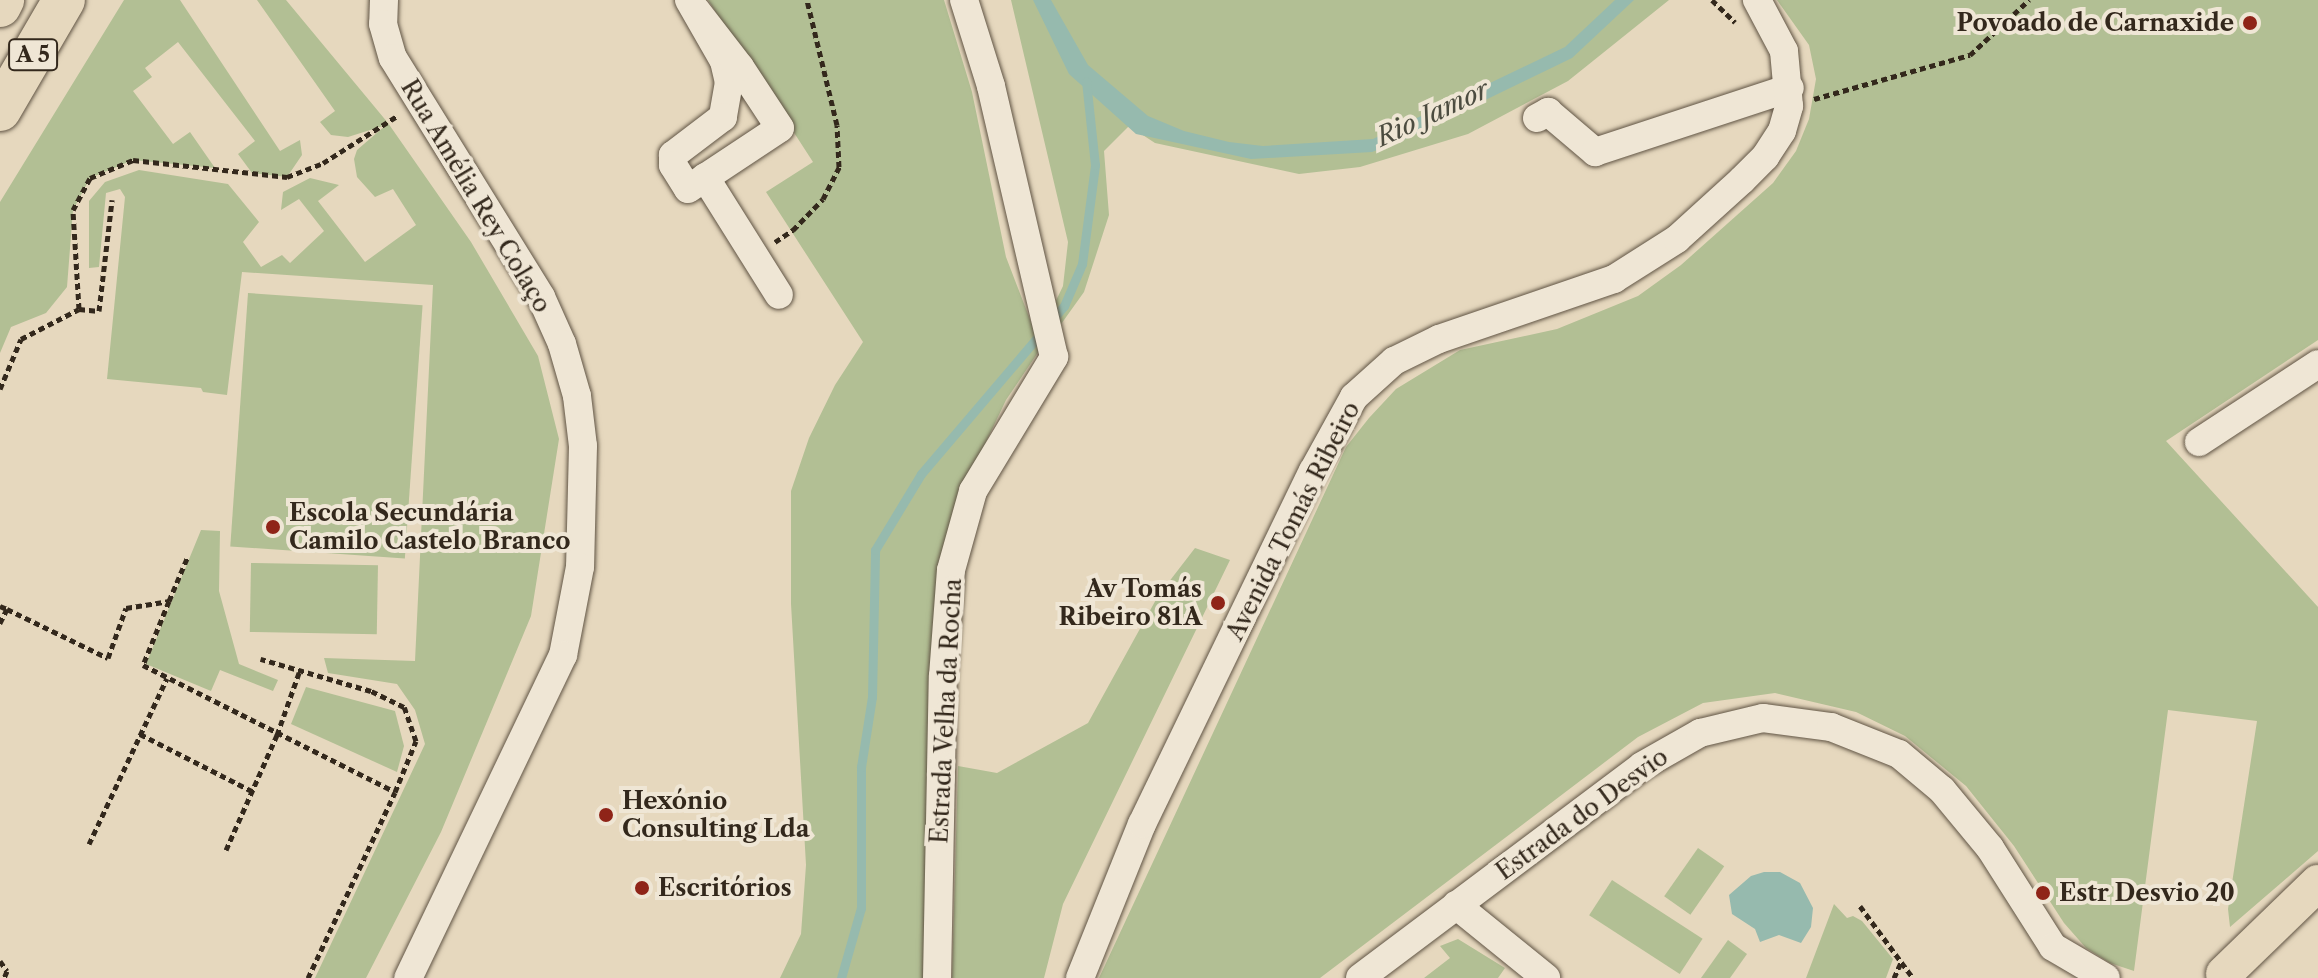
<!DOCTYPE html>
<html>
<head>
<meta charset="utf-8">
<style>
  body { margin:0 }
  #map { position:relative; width:2318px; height:978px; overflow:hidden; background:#e6d8be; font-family:"Libre Caslon Text",serif }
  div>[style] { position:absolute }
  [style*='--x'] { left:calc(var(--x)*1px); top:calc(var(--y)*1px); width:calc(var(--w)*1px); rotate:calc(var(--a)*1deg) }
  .green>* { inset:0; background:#b2bf94; transform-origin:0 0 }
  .water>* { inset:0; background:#96baae }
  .stream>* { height:9px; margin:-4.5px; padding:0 4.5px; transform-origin:4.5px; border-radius:4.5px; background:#96baae }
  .path>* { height:5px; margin-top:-2.5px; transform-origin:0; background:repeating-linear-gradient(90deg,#33281c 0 6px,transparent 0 10px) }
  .roads { filter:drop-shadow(0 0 2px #605444) drop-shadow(0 0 2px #605444) }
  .minor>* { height:28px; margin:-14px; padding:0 14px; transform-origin:14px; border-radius:14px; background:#efe6d5 }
  .major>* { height:36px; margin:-18px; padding:0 18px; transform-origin:18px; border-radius:18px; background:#e6d8be }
  .highway>* { height:42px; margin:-21px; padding:0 21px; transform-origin:21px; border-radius:21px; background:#e6d8be }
  .dots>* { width:22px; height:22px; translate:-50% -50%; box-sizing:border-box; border:4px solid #efe6d5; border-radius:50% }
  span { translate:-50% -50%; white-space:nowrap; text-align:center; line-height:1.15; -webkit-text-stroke:8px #efe6d5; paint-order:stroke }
  .shield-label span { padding:2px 6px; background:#efe6d5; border:2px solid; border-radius:6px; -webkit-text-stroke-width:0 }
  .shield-label { font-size:22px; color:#33281c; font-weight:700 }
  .poi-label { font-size:24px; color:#33281c; font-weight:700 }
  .right { translate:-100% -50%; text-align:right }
  .left { translate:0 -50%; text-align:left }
  .street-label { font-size:24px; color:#33281c }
  .water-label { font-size:26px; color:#4c4c40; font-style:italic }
</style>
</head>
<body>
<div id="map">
  <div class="green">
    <div style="clip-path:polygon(124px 0,180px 0,280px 151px,300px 140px,302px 155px,287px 177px,252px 173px,238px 154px,255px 141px,178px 42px,145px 68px,152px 77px,133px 91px,173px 144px,190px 132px,215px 168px,133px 160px,90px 178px,73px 210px,67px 287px,46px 313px,11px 327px,0 353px,0 202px)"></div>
    <div style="clip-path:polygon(257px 0,286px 0,388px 123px,471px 242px,538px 356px,559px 439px,531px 616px,441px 832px,366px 978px,315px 978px,425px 744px,415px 710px,397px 684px,328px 673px,324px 658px,415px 661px,433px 285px,242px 272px,227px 395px,203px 392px,201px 388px,107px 379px,125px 197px,120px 189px,106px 193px,99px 267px,89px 268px,89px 201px,105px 182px,139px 170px,228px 184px,259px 222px,243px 242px,261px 267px,282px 255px,290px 263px,324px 231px,299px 199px,281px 210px,283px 192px,310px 178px,339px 185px,318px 201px,365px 262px,416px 225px,393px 189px,375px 197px,357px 177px,354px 159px,357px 150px,386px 125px,348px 137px,331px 135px,320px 122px,335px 111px)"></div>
    <div style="clip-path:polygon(708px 0,944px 0,972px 92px,1006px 257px,1041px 348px,1006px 400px,956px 505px,926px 978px,780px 978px,801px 934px,806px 865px,791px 604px,791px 491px,809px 438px,835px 385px,863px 342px,766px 192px,813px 162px)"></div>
    <div style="clip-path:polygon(1011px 0,1669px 0,1568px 81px,1468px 134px,1360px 167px,1299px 174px,1155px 143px,1129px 126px,1104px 151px,1109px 215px,1084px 292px,1059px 327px,1051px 311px,1063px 286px,1068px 242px)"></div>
    <div style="clip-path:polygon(1777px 0,2318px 0,2318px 340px,2166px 441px,2318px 607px,2318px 851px,2230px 927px,2228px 909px,2257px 721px,2168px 710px,2134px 971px,2110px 963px,2086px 948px,2064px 923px,2014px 846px,1966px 786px,1905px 736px,1856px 712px,1775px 693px,1703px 703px,1638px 737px,1320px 978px,1099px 978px,1346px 447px,1369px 418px,1396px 389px,1460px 350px,1557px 329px,1638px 296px,1681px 265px,1773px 183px,1796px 151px,1809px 119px,1816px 79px,1809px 45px)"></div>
    <div style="left:248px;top:293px;width:175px;height:254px;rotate:4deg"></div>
    <div style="clip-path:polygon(201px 530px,220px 531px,219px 591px,239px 664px,278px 680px,273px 691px,220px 670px,211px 691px,146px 664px)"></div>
    <div style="clip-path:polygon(1195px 548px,1230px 560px,1063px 904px,1044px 978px,952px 978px,958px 766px,997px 773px,1088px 723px,1158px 596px)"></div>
    <div style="left:251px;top:563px;width:127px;height:69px;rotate:1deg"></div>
    <div style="clip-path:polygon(306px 687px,395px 711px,404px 746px,397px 772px,291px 724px)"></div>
    <div style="left:1698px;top:848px;width:32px;height:59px;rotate:35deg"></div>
    <div style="left:1612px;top:880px;width:108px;height:42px;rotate:33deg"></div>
    <div style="clip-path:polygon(1834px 904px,1847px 918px,1853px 916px,1862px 921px,1893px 959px,1886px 978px,1806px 978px)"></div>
    <div style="clip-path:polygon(1458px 939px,1505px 968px,1498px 978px,1424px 978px,1450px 958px,1440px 946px)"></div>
    <div style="clip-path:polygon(1728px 940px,1747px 954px,1730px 978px,1701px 978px)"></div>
  </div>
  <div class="water">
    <div style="clip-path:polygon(1033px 0,1051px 0,1088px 65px,1148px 116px,1184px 131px,1229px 142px,1263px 146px,1373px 139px,1565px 47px,1615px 0,1634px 0,1572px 58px,1403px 140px,1372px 152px,1251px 159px,1136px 134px,1069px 74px)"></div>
    <div style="clip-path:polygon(1764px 872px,1780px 872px,1800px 883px,1813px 908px,1811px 927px,1801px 943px,1779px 935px,1760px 942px,1755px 929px,1732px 914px,1729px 895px,1751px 876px)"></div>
  </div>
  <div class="stream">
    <div style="--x:841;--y:978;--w:73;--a:-74.1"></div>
    <div style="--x:861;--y:908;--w:141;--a:-90"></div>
    <div style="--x:861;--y:767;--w:71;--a:-81.1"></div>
    <div style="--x:872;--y:697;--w:147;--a:-88.8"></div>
    <div style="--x:875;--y:550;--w:89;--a:-58.8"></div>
    <div style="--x:921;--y:474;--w:221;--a:-49.6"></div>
    <div style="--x:1064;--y:306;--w:46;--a:-66.8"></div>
    <div style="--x:1082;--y:264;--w:100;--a:-82.5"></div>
    <div style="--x:1095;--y:165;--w:84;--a:-96.1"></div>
  </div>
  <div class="path">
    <div style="--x:1712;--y:0;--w:32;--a:44"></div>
    <div style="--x:1814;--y:99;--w:162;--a:-15.8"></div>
    <div style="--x:1970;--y:55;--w:81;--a:-43"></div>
    <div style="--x:775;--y:242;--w:22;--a:-34"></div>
    <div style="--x:793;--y:230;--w:43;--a:-45.9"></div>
    <div style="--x:823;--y:199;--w:36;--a:-63"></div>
    <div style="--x:839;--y:167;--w:42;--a:-92.7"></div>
    <div style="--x:837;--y:125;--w:129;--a:-103.5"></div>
    <div style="--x:79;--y:309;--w:20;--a:6"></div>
    <div style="--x:99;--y:311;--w:112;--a:-83.3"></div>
    <div style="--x:0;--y:389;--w:54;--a:-67.2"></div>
    <div style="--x:21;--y:339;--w:65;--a:-27.3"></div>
    <div style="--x:79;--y:309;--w:99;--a:-93.5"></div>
    <div style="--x:73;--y:210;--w:36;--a:-62"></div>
    <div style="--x:90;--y:178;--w:47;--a:-22.7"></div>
    <div style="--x:133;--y:160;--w:155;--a:6.3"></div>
    <div style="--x:287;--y:177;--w:39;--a:-21"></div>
    <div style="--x:323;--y:163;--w:88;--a:-32.4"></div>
    <div style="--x:169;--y:601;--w:69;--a:112.1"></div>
    <div style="--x:143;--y:665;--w:282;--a:26.7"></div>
    <div style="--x:395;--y:792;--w:55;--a:-67.6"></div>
    <div style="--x:416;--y:741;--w:36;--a:-109"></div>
    <div style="--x:404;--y:707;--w:37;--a:-154"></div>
    <div style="--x:371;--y:691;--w:115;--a:-163.8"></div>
    <div style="--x:0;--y:606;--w:8;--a:23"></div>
    <div style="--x:7;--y:609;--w:16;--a:117"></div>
    <div style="--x:7;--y:609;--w:112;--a:25.9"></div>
    <div style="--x:108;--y:658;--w:53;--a:-70.2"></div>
    <div style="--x:126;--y:608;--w:44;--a:-9.2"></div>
    <div style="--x:169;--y:601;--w:49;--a:-67.1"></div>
    <div style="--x:140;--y:734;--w:126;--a:27"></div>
    <div style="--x:89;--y:844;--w:183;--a:-64.8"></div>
    <div style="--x:226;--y:850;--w:126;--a:-66.1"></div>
    <div style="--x:277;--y:735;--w:69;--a:-70.5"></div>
    <div style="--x:1860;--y:906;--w:89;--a:53.6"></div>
    <div style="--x:0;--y:961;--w:12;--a:55"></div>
    <div style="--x:7;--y:971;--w:8;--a:113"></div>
    <div style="--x:308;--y:978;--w:205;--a:-64.9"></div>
    <div style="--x:1894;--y:978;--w:17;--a:-66"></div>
  </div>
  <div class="roads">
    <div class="minor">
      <div style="--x:384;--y:0;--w:24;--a:92"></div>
      <div style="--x:383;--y:24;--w:35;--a:74"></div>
      <div style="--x:393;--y:58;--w:281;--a:58.2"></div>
      <div style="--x:541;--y:297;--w:51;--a:65.9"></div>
      <div style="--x:562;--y:344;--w:54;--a:73.9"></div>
      <div style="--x:577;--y:396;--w:50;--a:83.2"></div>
      <div style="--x:583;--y:446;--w:121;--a:91.4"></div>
      <div style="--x:580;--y:567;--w:90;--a:100.9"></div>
      <div style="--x:563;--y:655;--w:358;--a:115.6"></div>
      <div style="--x:689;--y:0;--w:70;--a:60.2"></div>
      <div style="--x:724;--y:61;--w:22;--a:77"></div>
      <div style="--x:729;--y:82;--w:36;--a:100"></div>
      <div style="--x:723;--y:117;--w:63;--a:142.8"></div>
      <div style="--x:673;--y:155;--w:10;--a:90"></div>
      <div style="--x:673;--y:165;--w:28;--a:58"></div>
      <div style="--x:688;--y:189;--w:110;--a:-33.5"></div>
      <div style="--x:780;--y:128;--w:73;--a:-123.3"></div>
      <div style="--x:740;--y:67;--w:72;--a:-127.7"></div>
      <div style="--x:1537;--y:118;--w:13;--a:-29"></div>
      <div style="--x:1548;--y:112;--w:62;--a:40.4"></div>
      <div style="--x:1595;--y:152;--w:205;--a:-18.2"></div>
      <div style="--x:705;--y:177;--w:139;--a:57.9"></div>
      <div style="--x:2199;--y:442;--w:142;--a:-33.2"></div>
      <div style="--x:1456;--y:905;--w:116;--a:39"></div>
      <div style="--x:937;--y:978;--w:302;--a:-88.9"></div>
      <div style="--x:943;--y:676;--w:106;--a:-85.7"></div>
      <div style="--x:951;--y:570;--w:82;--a:-74.4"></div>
      <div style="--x:973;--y:491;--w:157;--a:-58.8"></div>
      <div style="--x:1054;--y:357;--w:278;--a:-103.1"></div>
      <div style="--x:991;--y:86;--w:90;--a:-107.4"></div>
      <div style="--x:1080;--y:978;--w:166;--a:-68.1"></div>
      <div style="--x:1142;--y:824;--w:392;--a:-64.2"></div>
      <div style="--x:1313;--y:471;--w:85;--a:-61"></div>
      <div style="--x:1354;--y:397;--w:54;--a:-42"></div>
      <div style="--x:1394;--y:361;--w:50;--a:-26.1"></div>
      <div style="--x:1439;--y:339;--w:185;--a:-18.9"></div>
      <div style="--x:1614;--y:279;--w:75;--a:-32.4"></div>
      <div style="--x:1677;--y:239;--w:88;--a:-42.2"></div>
      <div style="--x:1742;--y:180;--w:33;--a:-45"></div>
      <div style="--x:1765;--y:157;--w:31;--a:-57"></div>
      <div style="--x:1782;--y:131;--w:26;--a:-74"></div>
      <div style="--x:1789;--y:106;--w:55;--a:-95.2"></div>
      <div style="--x:1784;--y:51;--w:58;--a:-117.9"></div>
      <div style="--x:1360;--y:978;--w:353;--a:-36.9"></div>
      <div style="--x:1642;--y:766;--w:67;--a:-29.6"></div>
      <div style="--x:1700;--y:733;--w:65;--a:-13.4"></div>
      <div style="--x:1763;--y:718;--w:69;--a:7.5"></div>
      <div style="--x:1831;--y:727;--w:73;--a:21.7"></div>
      <div style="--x:1899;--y:754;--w:56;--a:39.9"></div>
      <div style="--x:1942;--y:790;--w:75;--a:50.4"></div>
      <div style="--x:1990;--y:848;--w:117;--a:57.5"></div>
      <div style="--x:2053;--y:947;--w:61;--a:30.3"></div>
    </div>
    <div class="major">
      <div style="--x:2224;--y:974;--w:131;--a:-44.1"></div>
    </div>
    <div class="highway">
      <div style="--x:0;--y:6;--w:7;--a:-63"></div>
      <div style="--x:0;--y:110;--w:127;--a:-59.8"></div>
    </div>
  </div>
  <div class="dots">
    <div style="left:2250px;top:23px;background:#8f2418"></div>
    <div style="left:273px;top:527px;background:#8f2418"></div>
    <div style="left:1218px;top:603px;background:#8f2418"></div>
    <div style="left:606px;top:815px;background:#8f2418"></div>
    <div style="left:642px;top:888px;background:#8f2418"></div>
    <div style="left:2043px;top:893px;background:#8f2418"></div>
  </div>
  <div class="shield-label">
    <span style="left:33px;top:55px">A 5</span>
  </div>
  <div class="poi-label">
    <span class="right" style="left:2234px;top:23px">Povoado de Carnaxide</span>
    <span class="left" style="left:289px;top:527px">Escola Secundária<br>Camilo Castelo Branco</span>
    <span class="right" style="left:1202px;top:603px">Av Tomás<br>Ribeiro 81A</span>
    <span class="left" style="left:622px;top:815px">Hexónio<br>Consulting Lda</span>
    <span class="left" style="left:658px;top:888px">Escritórios</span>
    <span class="left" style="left:2059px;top:893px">Estr Desvio 20</span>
  </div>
  <div class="street-label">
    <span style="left:476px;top:196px;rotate:59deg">Rua Amélia Rey Colaço</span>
    <span style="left:1293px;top:521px;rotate:-63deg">Avenida Tomás Ribeiro</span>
    <span style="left:946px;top:711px;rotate:-87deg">Estrada Velha da Rocha</span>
    <span style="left:1582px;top:814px;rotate:-36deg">Estrada do Desvio</span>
  </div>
  <div class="water-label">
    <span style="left:1433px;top:114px;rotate:-25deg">Rio Jamor</span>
  </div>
</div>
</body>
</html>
